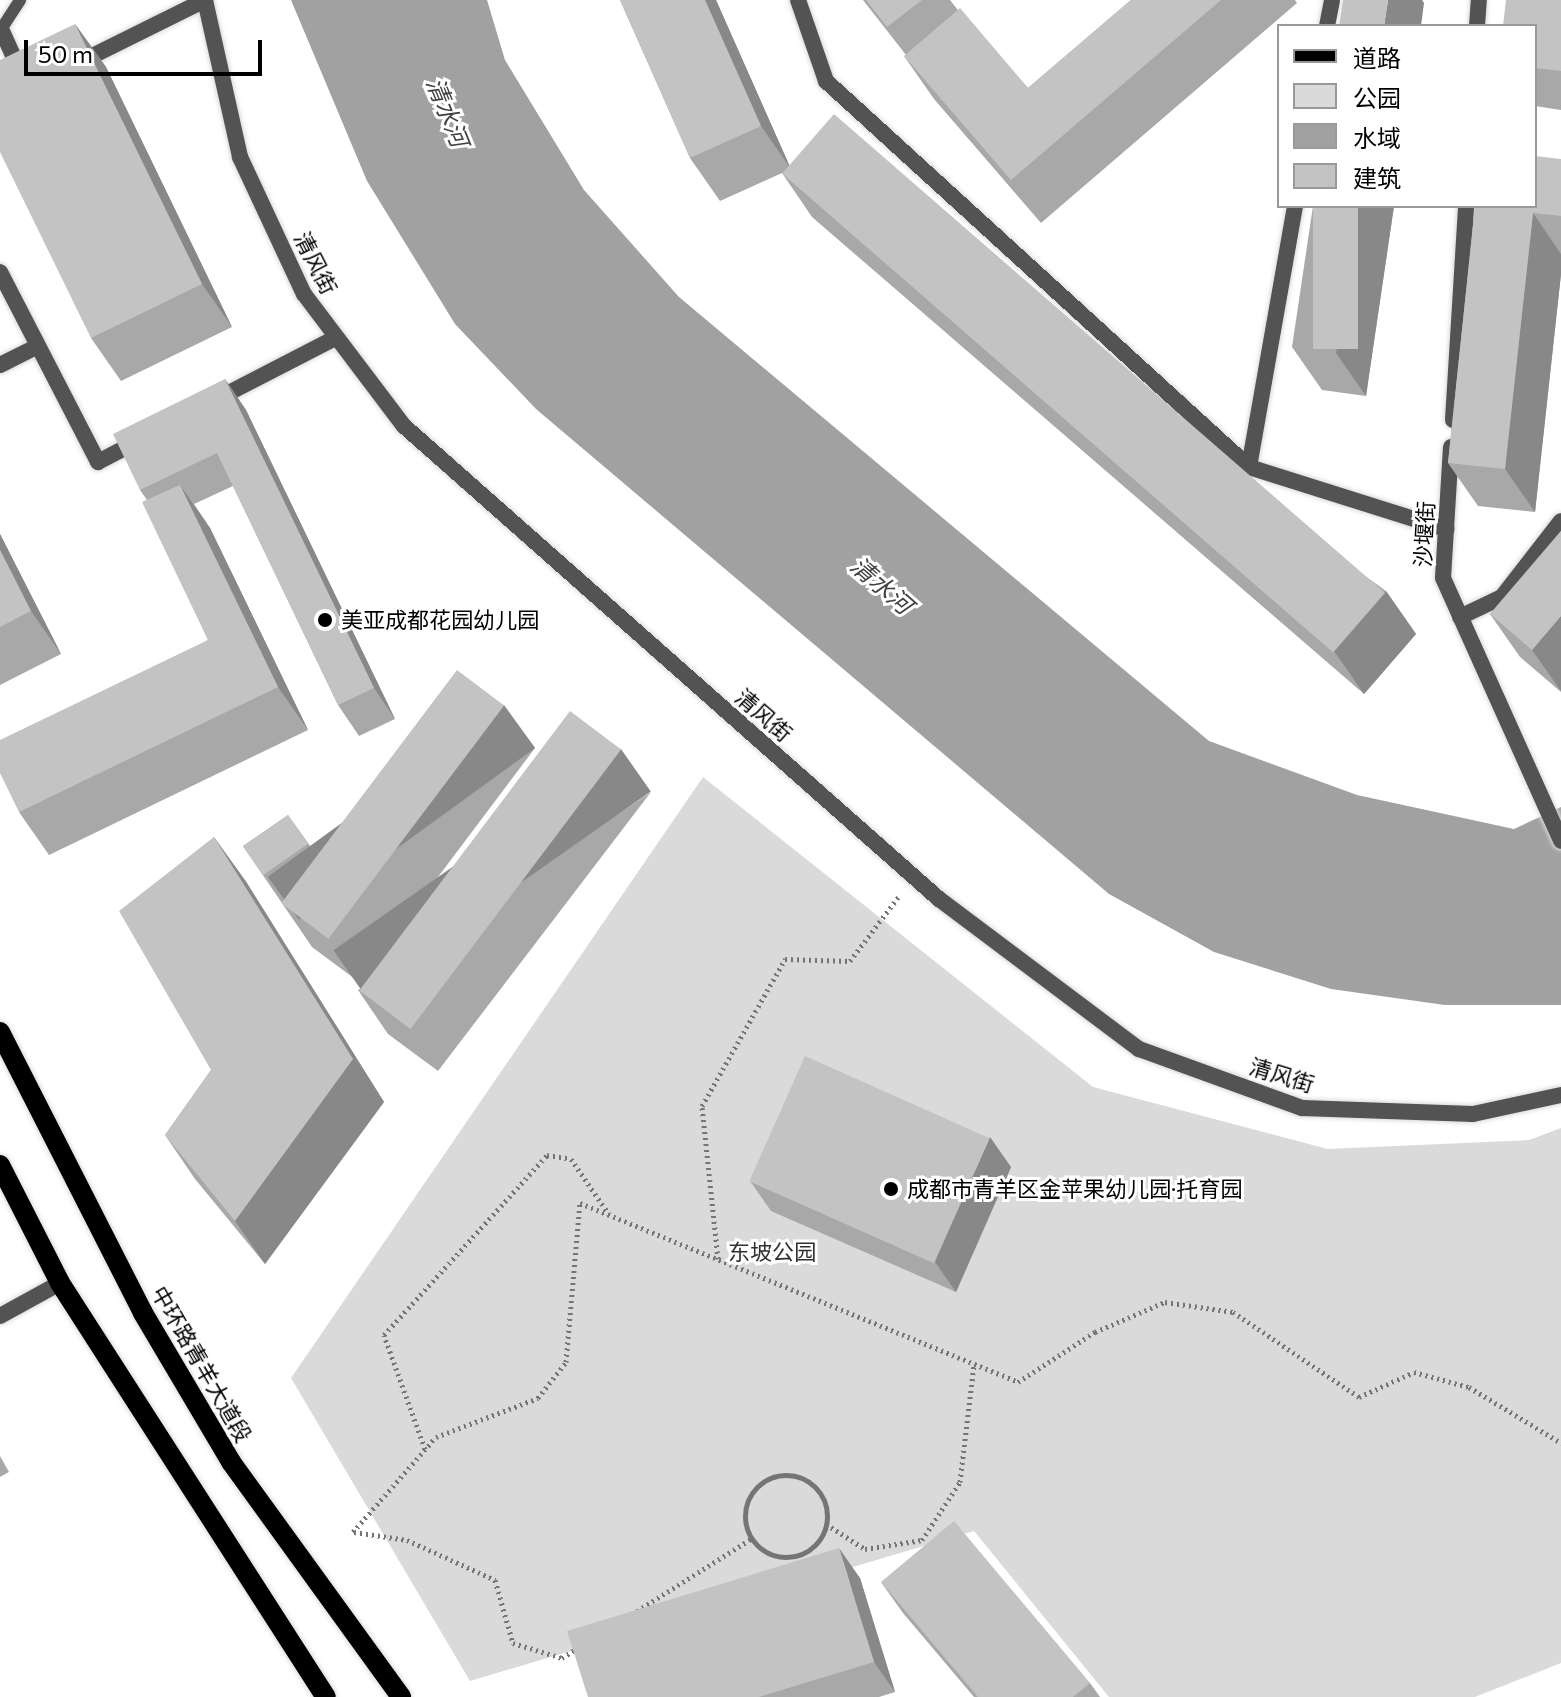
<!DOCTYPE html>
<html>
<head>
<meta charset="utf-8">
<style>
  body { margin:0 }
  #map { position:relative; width:1561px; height:1697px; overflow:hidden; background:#fff; font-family:Commissioner,"Noto Sans SC",sans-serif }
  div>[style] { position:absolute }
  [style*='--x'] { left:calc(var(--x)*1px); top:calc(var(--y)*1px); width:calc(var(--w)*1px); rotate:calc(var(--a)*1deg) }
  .green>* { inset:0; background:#dadada }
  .water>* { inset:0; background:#a1a1a1 }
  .path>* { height:5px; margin-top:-2.5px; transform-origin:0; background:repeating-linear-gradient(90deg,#757575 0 2px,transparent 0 6px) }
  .path>.ring { margin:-2.5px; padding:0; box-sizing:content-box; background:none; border:5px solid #757575; border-radius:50% }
  .roads { filter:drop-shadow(0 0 2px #dbdbdb) drop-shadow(0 0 2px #dbdbdb) }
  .lane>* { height:12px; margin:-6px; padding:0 6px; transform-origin:6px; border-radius:6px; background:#535353 }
  .street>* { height:16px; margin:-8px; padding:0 8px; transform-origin:8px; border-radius:8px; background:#535353 }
  .primary>* { height:20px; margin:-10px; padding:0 10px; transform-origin:10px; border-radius:10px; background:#000 }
  .wall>* { inset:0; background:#a8a8a8 }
  .shaded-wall>* { inset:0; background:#888; transform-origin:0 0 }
  .building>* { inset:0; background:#c3c3c3; transform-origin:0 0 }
  .dots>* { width:22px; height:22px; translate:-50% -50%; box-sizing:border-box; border:4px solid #fff; border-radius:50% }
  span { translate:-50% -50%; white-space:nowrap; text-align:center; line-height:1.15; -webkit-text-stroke:6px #fff; paint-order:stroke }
  .street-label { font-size:22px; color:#000 }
  .poi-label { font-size:22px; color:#000 }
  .left { translate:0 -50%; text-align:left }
  .park-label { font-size:22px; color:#313131 }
  .water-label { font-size:24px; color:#424242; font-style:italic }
  .legend { position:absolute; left:1277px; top:24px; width:260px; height:184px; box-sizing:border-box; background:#fff; border:2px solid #999; margin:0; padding:10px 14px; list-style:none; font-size:24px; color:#000 }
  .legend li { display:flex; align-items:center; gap:16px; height:40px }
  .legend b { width:40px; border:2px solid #999 }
  .scale { position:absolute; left:24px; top:40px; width:238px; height:36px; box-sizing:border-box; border:4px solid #000; border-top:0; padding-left:10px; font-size:24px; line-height:28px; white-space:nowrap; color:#000; -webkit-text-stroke:6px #fff; paint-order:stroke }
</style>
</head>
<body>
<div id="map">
  <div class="green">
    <div style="clip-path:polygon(703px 777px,1093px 1087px,1328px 1149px,1529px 1140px,1561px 1128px,1561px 1663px,1475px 1697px,1109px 1697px,974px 1531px,470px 1681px,291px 1378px)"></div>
  </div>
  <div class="water">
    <div style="clip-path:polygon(291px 0,487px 0,505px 60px,584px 190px,679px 297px,1209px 741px,1357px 795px,1514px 829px,1561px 807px,1561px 1005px,1445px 1005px,1331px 989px,1214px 952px,1109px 894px,536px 409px,455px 324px,367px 181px)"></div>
  </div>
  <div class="path">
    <div style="--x:718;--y:1259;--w:154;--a:-96"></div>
    <div style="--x:702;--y:1106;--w:169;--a:-60.5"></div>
    <div style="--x:785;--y:959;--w:65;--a:1.8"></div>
    <div style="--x:850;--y:961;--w:83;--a:-52.9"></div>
    <div style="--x:425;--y:1449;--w:121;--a:-109.8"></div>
    <div style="--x:384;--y:1335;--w:243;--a:-47.8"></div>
    <div style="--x:547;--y:1155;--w:24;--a:9"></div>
    <div style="--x:571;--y:1159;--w:67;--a:55.4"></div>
    <div class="ring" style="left:745px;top:1475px;width:77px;height:77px"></div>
    <div style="--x:826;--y:1524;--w:46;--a:32.7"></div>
    <div style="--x:865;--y:1549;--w:58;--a:-9"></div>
    <div style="--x:922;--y:1540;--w:69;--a:-56.8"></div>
    <div style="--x:960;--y:1482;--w:119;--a:-83.2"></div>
    <div style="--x:353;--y:1532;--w:126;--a:-48.9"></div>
    <div style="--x:436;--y:1437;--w:109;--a:-20.9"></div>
    <div style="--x:538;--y:1398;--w:46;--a:-52.1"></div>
    <div style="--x:566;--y:1362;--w:160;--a:-85"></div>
    <div style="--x:580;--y:1203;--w:473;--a:22.2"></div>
    <div style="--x:1018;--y:1382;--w:92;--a:-33"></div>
    <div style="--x:1095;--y:1332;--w:76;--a:-23.2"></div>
    <div style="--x:1165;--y:1302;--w:69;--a:8.4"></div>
    <div style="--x:1233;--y:1312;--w:152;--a:34"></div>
    <div style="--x:1359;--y:1397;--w:60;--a:-24.4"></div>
    <div style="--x:1414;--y:1372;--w:57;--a:15.3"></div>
    <div style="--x:1469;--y:1387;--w:108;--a:31.3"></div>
    <div style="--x:354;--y:1532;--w:54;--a:8.6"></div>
    <div style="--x:407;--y:1540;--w:97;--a:24.4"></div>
    <div style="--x:495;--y:1580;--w:66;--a:74.1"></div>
    <div style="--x:513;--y:1643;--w:51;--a:17"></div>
    <div style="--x:562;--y:1658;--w:19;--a:-32"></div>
    <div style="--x:637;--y:1611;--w:135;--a:-32.3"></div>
  </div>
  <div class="roads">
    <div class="lane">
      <div style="--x:0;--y:31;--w:37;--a:-57"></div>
    </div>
    <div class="street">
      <div style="--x:205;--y:0;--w:161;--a:77.4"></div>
      <div style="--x:240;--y:157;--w:151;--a:65"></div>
      <div style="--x:304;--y:294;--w:166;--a:52.9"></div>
      <div style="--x:404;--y:426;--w:714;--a:41.48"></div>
      <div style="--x:939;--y:899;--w:250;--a:36.9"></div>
      <div style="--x:1139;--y:1049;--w:173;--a:19.9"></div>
      <div style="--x:1302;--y:1108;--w:171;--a:2"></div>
      <div style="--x:1473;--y:1114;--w:90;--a:-12.2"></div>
      <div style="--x:798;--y:0;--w:86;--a:70.9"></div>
      <div style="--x:826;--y:81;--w:573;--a:42.38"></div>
      <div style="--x:1249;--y:467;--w:207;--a:17.5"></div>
      <div style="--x:1327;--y:26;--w:26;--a:-79"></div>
      <div style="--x:1477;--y:26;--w:26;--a:-86"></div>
      <div style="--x:2;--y:31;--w:46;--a:65.7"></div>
      <div style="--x:78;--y:63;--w:142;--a:-26.4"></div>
      <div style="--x:0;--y:272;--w:214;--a:62.7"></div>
      <div style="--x:98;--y:462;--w:45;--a:-27.7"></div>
      <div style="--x:0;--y:365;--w:40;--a:-26.6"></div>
      <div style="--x:215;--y:400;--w:135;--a:-27.3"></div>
      <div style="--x:1453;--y:420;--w:214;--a:-86.5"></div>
      <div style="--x:1451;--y:447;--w:131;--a:93.5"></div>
      <div style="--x:1443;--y:578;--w:288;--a:65.8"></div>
      <div style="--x:1249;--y:467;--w:265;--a:-80"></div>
      <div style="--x:1460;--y:617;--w:47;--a:-25.5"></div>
      <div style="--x:1502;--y:597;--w:96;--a:-52.2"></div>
      <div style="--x:0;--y:1316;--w:68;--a:-28.8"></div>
    </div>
    <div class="primary">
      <div style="--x:0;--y:1032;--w:315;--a:63"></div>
      <div style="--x:143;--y:1313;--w:173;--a:59.4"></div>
      <div style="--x:231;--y:1462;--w:290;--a:54.1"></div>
      <div style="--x:0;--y:1165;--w:132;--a:63"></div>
      <div style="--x:60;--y:1283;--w:492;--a:57.3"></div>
    </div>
  </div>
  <div class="wall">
    <div style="clip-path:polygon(620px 0,716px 0,789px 165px,1386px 591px,1416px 634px,1364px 694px,812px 217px,782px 173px,720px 201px,690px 158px)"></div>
    <div style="clip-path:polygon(863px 0,950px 0,958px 10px,1028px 88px,1131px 0,1295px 0,1297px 3px,1041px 223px,934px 99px,904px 56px,906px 55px)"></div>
    <div style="clip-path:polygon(1561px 0,1561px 110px,1535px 106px,1535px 26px)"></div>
    <div style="clip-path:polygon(75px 24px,106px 67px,232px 327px,121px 381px,91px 338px)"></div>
    <div style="clip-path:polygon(1561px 159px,1561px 274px,1535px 512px,1478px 506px,1448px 463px,1475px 206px)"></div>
    <div style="clip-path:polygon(1313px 206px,1394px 206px,1366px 396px,1322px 390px,1292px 347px)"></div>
    <div style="clip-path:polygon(225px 379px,246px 410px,395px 719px,359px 736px,338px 705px,233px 486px,194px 504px,210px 528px,308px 730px,49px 855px,19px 812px,208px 640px,147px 500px,140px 490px)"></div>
    <div style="clip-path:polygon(1561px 531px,1561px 692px,1520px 657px,1490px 614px)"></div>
    <div style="clip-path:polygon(0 534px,61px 654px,0 685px)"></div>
    <div style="clip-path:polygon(535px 748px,359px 982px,312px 947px,243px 846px,288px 815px,318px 857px)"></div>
    <div style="clip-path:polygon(651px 792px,438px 1071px,388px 1034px,358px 990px)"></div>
    <div style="clip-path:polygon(245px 880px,384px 1102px,265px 1264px,195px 1179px,165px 1135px,211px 1070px)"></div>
    <div style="clip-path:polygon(1011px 1167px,956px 1292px,771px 1211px,750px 1181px)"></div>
    <div style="clip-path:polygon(0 1456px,9px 1472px,0 1477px)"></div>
    <div style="clip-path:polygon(860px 1578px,895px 1692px,879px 1697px,588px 1697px)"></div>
    <div style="clip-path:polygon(881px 1582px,1090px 1683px,1100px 1697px,974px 1697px,903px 1613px)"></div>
  </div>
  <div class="shaded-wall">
    <div style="clip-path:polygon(705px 0,716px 0,791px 169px,761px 126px)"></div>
    <div style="clip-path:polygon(1388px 0,1422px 0,1424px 3px,1421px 26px,1384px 26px)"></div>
    <div style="clip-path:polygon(75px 24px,106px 67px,232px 327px,202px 284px)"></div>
    <div style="clip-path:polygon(1358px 206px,1394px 206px,1366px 396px,1336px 353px)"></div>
    <div style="clip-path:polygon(1533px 213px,1561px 254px,1561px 274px,1535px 512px,1505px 469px)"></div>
    <div style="clip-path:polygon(225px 379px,246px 410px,395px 719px,374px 688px)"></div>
    <div style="clip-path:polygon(180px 485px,210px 528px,308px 730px,278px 687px)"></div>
    <div style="clip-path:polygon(0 534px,61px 654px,31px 611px,0 550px)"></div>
    <div style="clip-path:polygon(1386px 591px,1416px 634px,1364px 694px,1334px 651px)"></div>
    <div style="clip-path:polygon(1561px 616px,1561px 691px,1532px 650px)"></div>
    <div style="left:504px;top:705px;width:53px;height:292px;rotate:54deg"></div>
    <div style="left:621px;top:749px;width:52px;height:351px;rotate:55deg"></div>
    <div style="clip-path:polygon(214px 837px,245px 880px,384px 1102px,265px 1264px,235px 1221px)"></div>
    <div style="clip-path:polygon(990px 1137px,1011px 1167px,956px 1292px,935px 1262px)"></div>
    <div style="clip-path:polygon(839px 1548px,860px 1578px,895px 1692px,874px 1662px)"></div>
  </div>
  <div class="building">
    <div style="clip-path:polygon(620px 0,705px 0,761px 126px,690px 158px)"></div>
    <div style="clip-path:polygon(866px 0,922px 0,887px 27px)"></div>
    <div style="clip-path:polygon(1131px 0,1221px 0,1011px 180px,904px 56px,960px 8px,1028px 88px)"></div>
    <div style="clip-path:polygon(1343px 0,1388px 0,1384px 26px,1339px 26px)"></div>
    <div style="clip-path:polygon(1506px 0,1561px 0,1561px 71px,1535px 68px,1535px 26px,1503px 26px)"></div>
    <div style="clip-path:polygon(75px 24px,202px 284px,91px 338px,0 152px,0 60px)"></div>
    <div style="left:834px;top:114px;width:730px;height:79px;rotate:41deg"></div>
    <div style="clip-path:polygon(1535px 156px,1561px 159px,1561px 216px,1533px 213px,1505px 469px,1448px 463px,1475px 206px,1535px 206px)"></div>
    <div style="left:1313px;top:206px;width:45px;height:143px"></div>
    <div style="clip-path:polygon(225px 379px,374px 688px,338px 705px,217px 453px,140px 490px,113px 434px)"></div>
    <div style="clip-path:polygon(180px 485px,278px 687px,19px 812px,0 773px,0 740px,208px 640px,142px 502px)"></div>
    <div style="clip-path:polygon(1561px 531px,1561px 616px,1532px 650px,1490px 614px)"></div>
    <div style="clip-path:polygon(0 550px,31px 611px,0 627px)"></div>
    <div style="left:457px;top:670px;width:59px;height:292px;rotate:37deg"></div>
    <div style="left:570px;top:711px;width:64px;height:350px;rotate:37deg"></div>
    <div style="left:288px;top:815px;width:35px;height:55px;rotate:55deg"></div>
    <div style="clip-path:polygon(214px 837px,353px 1059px,235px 1221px,165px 1135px,211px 1070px,119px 911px)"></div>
    <div style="left:805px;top:1056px;width:202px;height:137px;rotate:24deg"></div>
    <div style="clip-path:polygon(954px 1521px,1090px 1683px,1073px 1697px,978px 1697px,881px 1582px)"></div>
    <div style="clip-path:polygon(839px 1548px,874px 1662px,759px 1697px,588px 1697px,567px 1631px)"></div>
  </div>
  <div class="dots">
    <div style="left:325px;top:620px;background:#000"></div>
    <div style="left:891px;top:1189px;background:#000"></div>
  </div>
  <div class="street-label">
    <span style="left:316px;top:263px;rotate:63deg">清风街</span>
    <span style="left:1424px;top:534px;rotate:-87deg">沙堰街</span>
    <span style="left:764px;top:715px;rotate:41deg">清风街</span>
    <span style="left:1282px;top:1075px;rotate:17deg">清风街</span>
    <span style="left:202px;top:1364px;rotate:60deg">中环路青羊大道段</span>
  </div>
  <div class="poi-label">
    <span class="left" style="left:341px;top:620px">美亚成都花园幼儿园</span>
    <span class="left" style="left:907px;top:1189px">成都市青羊区金苹果幼儿园·托育园</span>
  </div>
  <div class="park-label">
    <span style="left:772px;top:1252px">东坡公园</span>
  </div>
  <div class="water-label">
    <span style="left:448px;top:112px;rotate:68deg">清水河</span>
    <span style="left:882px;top:585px;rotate:41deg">清水河</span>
  </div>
  <ul class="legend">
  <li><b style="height:10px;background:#000"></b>道路</li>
  <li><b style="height:22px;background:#dadada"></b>公园</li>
  <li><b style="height:22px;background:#a1a1a1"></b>水域</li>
  <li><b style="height:22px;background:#c3c3c3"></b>建筑</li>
  </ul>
  <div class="scale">50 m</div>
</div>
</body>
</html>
